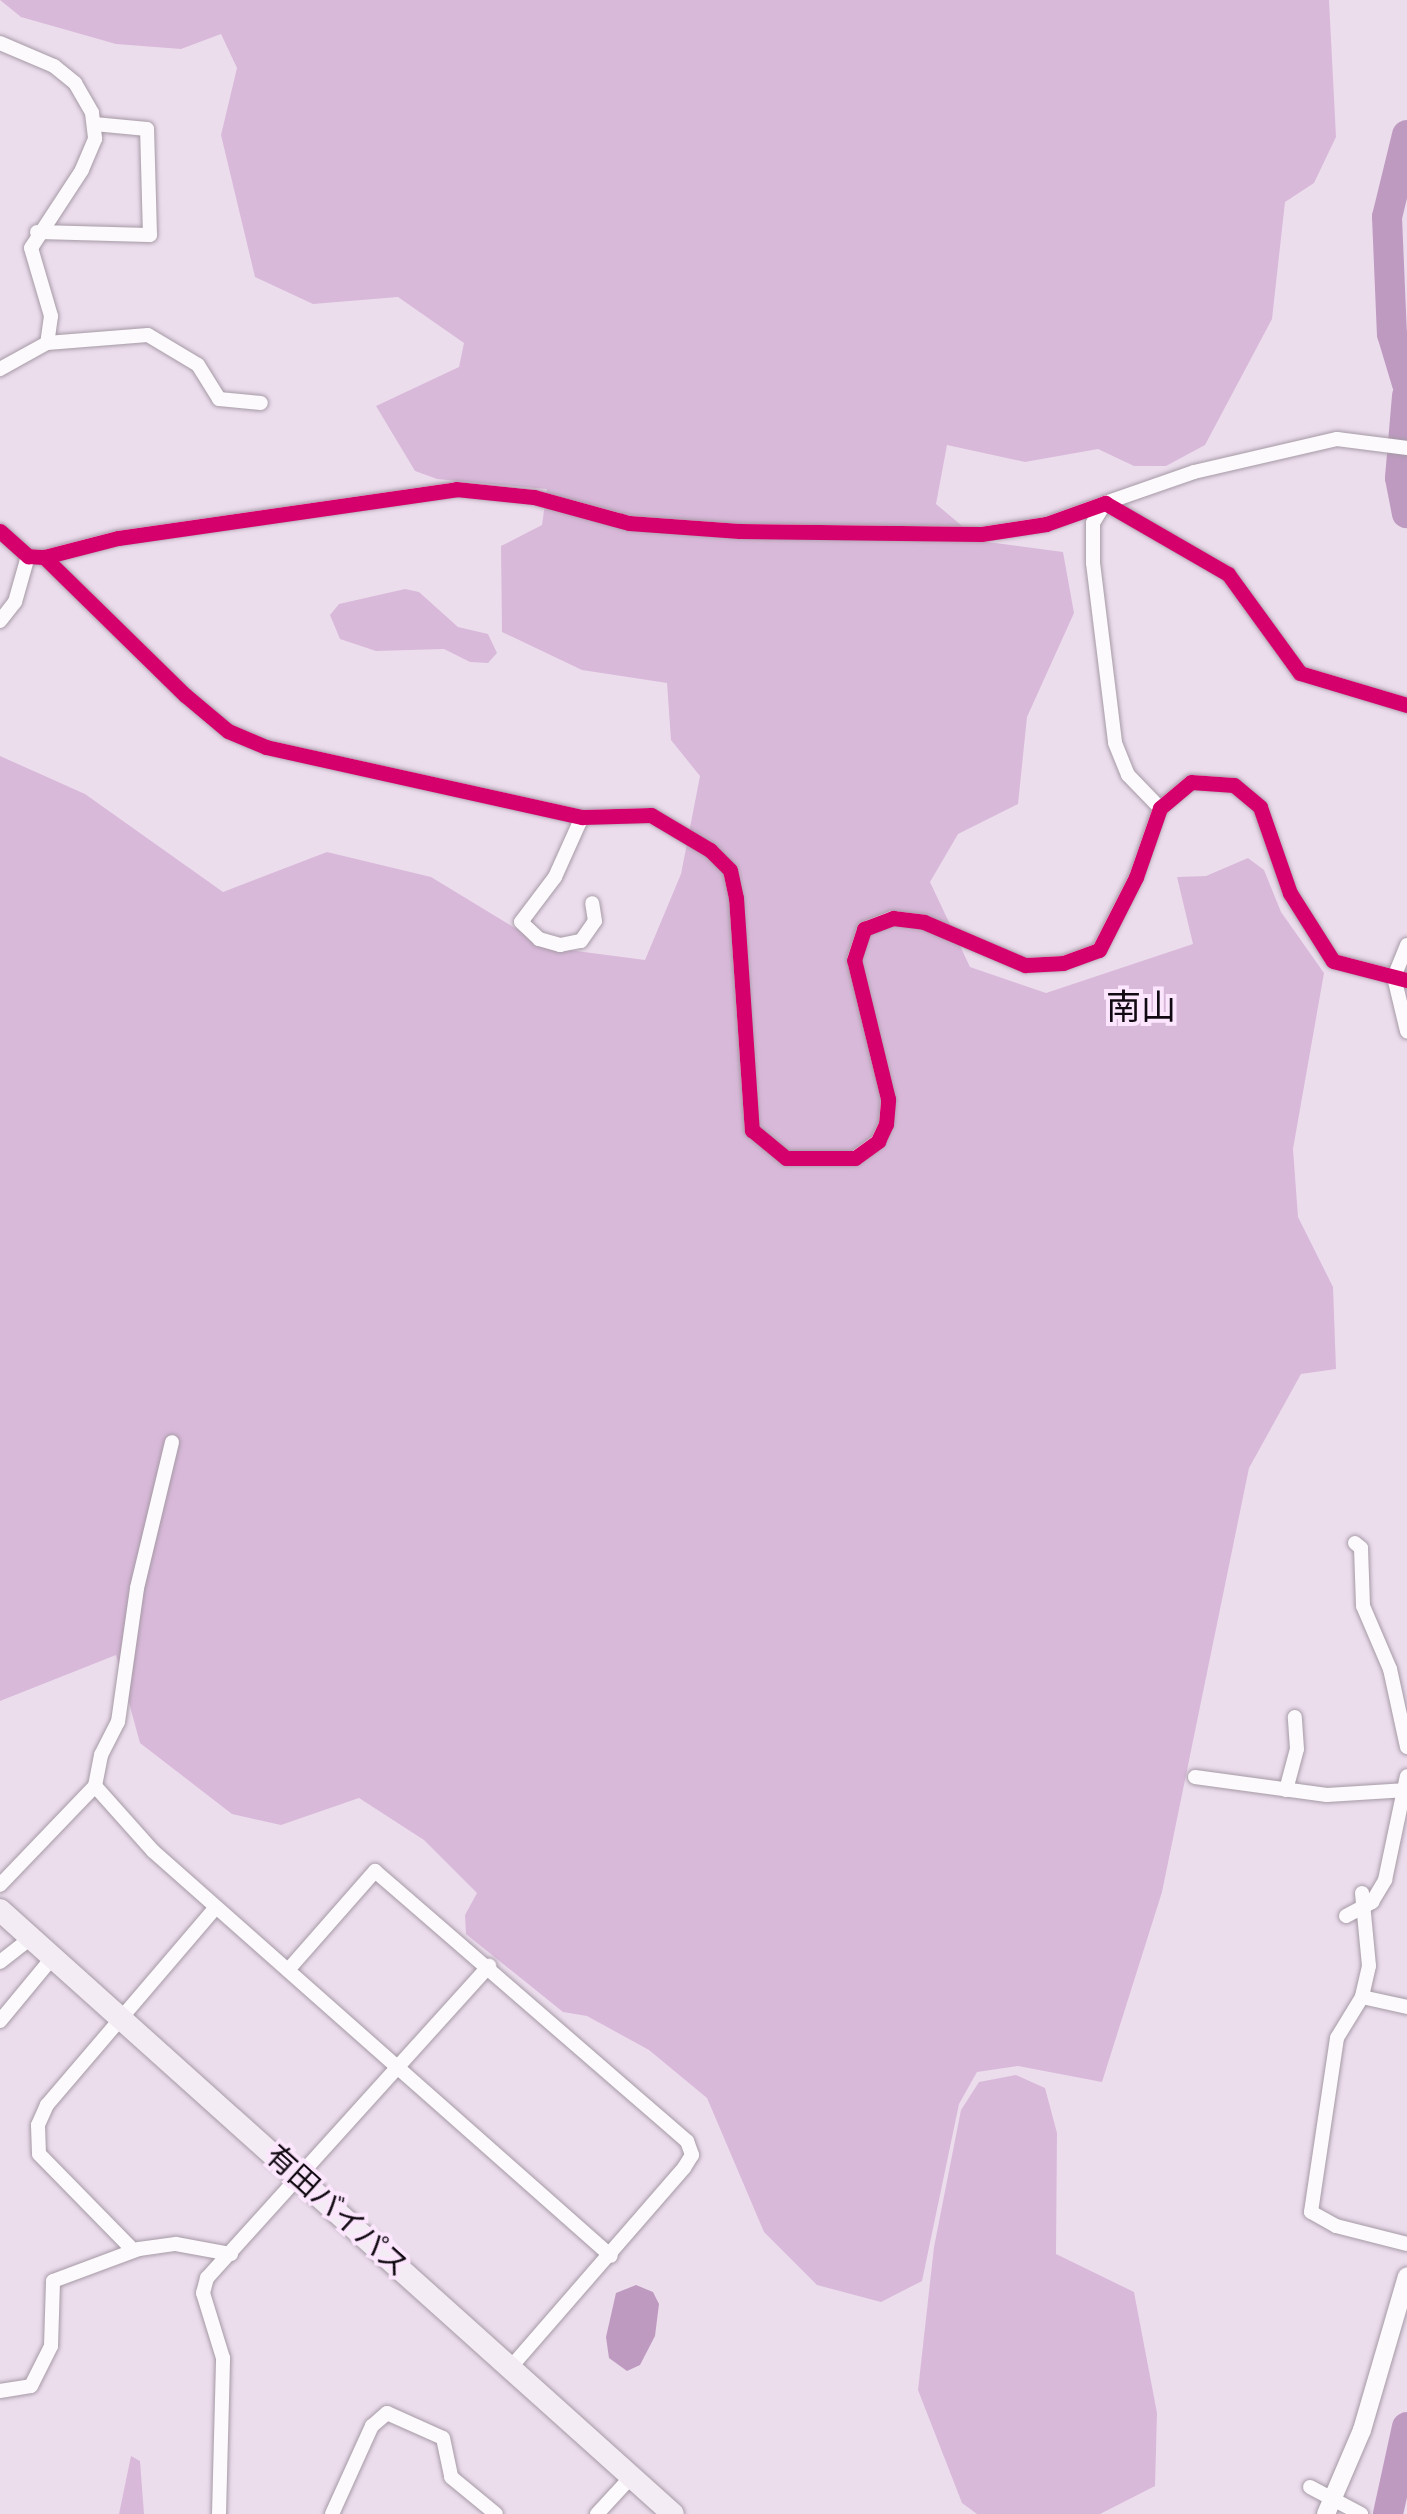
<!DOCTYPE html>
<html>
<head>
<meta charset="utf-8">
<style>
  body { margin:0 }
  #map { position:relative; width:1407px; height:2514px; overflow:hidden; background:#ecdded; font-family:Rubik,"Noto Sans JP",sans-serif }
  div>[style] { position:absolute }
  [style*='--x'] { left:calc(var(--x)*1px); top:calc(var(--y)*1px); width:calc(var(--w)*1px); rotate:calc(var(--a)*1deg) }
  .forest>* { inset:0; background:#d9b9da }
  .water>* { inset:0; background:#be9ac0 }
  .river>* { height:30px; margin:-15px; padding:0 15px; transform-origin:15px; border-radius:15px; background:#be9ac0 }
  .roads { filter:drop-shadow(0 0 2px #a69aa6) drop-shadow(0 0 2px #a69aa6) }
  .minor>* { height:14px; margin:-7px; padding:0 7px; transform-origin:7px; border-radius:7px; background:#fcfafc }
  .tertiary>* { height:18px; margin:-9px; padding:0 9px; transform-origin:9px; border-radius:9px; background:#fcfafc }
  .trunk>* { height:22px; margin:-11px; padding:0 11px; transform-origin:11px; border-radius:11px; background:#f4ecf4 }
  .cycleway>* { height:15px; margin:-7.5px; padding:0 7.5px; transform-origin:7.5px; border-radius:7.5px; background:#d6006c }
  span { translate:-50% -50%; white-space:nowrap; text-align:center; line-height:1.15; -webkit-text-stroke:8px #fce6fd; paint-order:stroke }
  .street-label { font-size:30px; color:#120a13 }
  .quarter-label { font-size:35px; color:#120a13 }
</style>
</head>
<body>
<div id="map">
  <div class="forest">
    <div style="clip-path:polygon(0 0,1329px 0,1336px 137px,1314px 183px,1285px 202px,1272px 319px,1205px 445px,1166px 466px,1134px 466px,1098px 449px,1025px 462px,947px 445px,936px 504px,980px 541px,1063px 552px,1074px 613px,1027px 717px,1018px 804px,958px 834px,930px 882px,970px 967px,1046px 993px,1193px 944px,1177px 877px,1206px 876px,1248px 858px,1264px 870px,1281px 912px,1324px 973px,1293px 1149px,1298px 1217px,1333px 1287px,1336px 1369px,1301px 1374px,1249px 1468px,1162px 1892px,1102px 2082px,1018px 2066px,977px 2072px,959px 2104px,922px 2281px,881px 2302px,817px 2285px,764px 2232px,707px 2098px,649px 2050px,587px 2016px,563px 2012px,466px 1934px,465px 1915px,477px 1893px,424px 1840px,359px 1798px,281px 1825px,232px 1814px,140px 1743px,116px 1655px,0 1701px,0 756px,85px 794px,223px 892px,327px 852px,431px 877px,546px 947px,645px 960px,681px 874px,700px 776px,671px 740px,667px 683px,582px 670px,502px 632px,501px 546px,542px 525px,547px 489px,437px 479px,415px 471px,376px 406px,459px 367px,464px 343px,398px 297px,313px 304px,255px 277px,221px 135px,237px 68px,221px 34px,181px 49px,116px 44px,21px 17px)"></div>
    <div style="clip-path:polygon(405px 589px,419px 592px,458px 627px,488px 634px,497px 653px,488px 663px,470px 662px,444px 649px,376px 651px,340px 639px,330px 615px,339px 604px)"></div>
    <div style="clip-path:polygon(1016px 2075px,1045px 2088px,1057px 2133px,1056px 2254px,1134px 2292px,1157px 2413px,1155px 2486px,1100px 2514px,977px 2514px,962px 2503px,918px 2390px,934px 2247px,961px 2110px,979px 2082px)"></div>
    <div style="clip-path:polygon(131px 2456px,140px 2461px,144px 2514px,119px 2514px)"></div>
  </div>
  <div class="water">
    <div style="clip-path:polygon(636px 2285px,653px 2292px,659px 2304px,655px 2336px,640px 2365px,627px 2371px,609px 2358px,606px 2337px,616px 2293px)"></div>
  </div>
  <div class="river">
    <div style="--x:1407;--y:135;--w:84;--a:103.7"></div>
    <div style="--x:1387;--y:217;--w:117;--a:87.6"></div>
    <div style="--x:1392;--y:334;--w:52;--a:73.3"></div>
    <div style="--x:1407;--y:396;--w:82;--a:94.9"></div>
    <div style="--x:1400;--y:478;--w:36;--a:79"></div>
    <div style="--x:1388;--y:2514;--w:89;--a:-77.7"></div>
  </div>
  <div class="roads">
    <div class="minor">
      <div style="--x:0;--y:43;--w:59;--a:23.1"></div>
      <div style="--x:54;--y:66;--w:27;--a:39"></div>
      <div style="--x:75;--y:83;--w:34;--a:60"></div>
      <div style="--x:92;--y:113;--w:26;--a:83"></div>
      <div style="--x:95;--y:139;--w:34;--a:113"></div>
      <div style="--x:82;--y:170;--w:93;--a:123.2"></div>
      <div style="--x:31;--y:248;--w:71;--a:73.6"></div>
      <div style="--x:51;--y:316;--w:27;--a:98"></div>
      <div style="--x:47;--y:343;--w:54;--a:151"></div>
      <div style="--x:37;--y:232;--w:113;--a:1.5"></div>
      <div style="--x:150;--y:235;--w:106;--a:-91.6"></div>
      <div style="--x:147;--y:129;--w:53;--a:-174.6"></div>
      <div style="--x:47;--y:343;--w:101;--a:-4.5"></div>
      <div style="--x:148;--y:335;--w:58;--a:31"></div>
      <div style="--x:198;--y:365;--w:40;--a:58"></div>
      <div style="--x:219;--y:399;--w:42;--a:5.4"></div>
      <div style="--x:0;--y:531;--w:38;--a:42"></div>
      <div style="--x:28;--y:556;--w:16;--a:4"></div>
      <div style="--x:44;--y:557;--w:76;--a:-14.4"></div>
      <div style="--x:118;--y:538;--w:342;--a:-8.2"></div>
      <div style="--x:456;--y:489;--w:78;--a:5.9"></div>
      <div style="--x:534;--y:497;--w:98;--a:15.3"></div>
      <div style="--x:629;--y:523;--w:111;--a:4.1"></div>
      <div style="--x:740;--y:531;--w:241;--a:0.7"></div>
      <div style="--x:981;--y:534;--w:66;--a:-8.7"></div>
      <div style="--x:1046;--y:524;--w:63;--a:-19.6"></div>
      <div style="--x:1105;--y:503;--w:142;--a:30"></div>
      <div style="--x:1228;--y:574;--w:122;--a:54"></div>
      <div style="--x:1300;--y:673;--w:112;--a:16.7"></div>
      <div style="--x:44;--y:557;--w:197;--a:44.4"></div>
      <div style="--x:185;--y:695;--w:56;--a:39.9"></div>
      <div style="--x:228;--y:731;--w:41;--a:22.8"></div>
      <div style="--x:266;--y:747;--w:324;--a:12.5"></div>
      <div style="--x:582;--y:817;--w:69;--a:-1.7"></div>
      <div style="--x:651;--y:815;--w:69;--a:30.7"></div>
      <div style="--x:710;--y:850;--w:28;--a:45"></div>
      <div style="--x:730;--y:870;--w:29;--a:78"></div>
      <div style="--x:736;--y:898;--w:233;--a:86.1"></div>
      <div style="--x:752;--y:1130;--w:44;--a:39.5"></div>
      <div style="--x:786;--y:1158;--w:69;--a:0"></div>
      <div style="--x:855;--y:1158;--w:29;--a:-36"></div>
      <div style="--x:878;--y:1141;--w:19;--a:-65"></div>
      <div style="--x:886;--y:1124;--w:25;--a:-85"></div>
      <div style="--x:888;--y:1099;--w:143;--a:-103.7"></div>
      <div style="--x:854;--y:960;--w:33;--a:-72"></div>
      <div style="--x:864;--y:929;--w:31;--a:-21"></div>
      <div style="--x:893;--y:918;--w:31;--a:7"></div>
      <div style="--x:924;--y:922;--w:110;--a:23.1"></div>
      <div style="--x:1025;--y:965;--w:38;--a:-3"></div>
      <div style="--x:1063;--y:963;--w:38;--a:-20"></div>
      <div style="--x:1099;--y:950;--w:82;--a:-63.1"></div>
      <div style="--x:1136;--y:877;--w:73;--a:-70.8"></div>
      <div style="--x:1160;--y:808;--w:40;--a:-40"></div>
      <div style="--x:1191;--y:782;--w:43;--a:4"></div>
      <div style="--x:1234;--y:785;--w:34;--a:40"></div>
      <div style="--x:1260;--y:807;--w:91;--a:70.8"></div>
      <div style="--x:1290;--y:893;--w:80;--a:57.7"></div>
      <div style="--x:1333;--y:961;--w:76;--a:14.4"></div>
      <div style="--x:0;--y:621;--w:24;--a:-52"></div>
      <div style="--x:15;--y:602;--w:48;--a:-74.2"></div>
      <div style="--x:1160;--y:808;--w:46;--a:-134.1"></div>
      <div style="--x:1128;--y:775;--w:35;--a:-112"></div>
      <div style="--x:1115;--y:742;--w:180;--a:-97"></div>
      <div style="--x:1093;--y:563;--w:40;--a:-90"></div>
      <div style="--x:1093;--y:523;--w:23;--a:-59"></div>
      <div style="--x:1105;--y:503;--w:94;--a:-19.2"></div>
      <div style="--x:1194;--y:472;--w:147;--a:-13"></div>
      <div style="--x:1337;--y:439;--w:71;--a:7.3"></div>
      <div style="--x:582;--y:817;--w:66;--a:114.2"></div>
      <div style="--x:555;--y:877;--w:56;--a:127.1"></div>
      <div style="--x:521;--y:922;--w:25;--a:43"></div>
      <div style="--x:539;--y:939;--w:22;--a:16"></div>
      <div style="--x:560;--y:945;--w:21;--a:-11"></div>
      <div style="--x:581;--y:941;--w:24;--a:-55"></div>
      <div style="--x:595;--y:921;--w:18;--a:-99"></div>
      <div style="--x:1407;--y:945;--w:35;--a:112"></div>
      <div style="--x:1394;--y:977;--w:56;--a:76.5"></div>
      <div style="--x:1355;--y:1543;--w:8;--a:40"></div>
      <div style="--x:1361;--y:1548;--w:58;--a:88"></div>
      <div style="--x:1363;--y:1606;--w:69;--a:66.8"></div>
      <div style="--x:1390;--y:1669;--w:80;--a:77.7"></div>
      <div style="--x:1195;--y:1777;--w:133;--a:7.8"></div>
      <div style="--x:1327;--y:1795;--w:80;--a:-3.6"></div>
      <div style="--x:95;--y:1786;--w:87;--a:48.3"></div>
      <div style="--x:153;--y:1851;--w:611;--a:41.49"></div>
      <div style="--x:1286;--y:1790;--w:42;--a:-75"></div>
      <div style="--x:1297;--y:1749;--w:32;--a:-94"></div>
      <div style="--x:0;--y:1885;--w:137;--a:-46.2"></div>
      <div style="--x:95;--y:1786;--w:32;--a:-79"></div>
      <div style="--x:101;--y:1755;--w:37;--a:-63"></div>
      <div style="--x:118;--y:1722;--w:135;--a:-81.9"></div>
      <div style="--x:137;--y:1588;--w:150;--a:-76.5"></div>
      <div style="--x:1362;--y:1893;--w:73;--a:84.5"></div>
      <div style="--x:1369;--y:1966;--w:32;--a:103"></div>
      <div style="--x:1362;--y:1997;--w:48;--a:121.4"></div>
      <div style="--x:1337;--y:2038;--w:176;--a:98.5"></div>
      <div style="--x:1311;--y:2212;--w:29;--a:29"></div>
      <div style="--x:1336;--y:2226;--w:73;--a:14.2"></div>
      <div style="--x:1346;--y:1916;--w:30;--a:-28"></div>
      <div style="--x:1372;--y:1902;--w:26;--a:-59"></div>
      <div style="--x:1385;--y:1880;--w:106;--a:-78.1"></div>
      <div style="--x:0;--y:1962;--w:39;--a:-38"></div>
      <div style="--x:288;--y:1970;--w:132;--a:-48.7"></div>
      <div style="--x:375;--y:1871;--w:413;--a:40.9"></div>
      <div style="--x:687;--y:2141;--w:15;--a:70"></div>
      <div style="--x:692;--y:2155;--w:15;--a:122"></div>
      <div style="--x:684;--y:2168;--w:264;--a:131"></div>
      <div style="--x:1362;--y:1997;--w:46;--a:12.5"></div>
      <div style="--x:0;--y:2021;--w:83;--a:-50.4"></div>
      <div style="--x:133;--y:2250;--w:134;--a:-134.4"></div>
      <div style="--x:39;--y:2154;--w:29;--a:-92"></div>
      <div style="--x:38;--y:2125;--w:22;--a:-66"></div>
      <div style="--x:47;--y:2105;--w:260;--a:-49.5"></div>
      <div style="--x:0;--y:2391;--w:31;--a:-9"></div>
      <div style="--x:31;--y:2386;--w:45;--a:-63.4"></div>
      <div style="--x:51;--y:2346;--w:65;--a:-88.2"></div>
      <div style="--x:53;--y:2281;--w:92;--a:-20.4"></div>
      <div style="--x:139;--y:2249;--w:37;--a:-8"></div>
      <div style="--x:176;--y:2244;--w:56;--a:10.3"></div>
      <div style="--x:1310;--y:2487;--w:58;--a:27.9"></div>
      <div style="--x:219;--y:2514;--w:156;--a:-88.5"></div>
      <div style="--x:223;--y:2358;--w:68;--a:-107.1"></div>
      <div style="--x:203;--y:2293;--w:16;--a:-75"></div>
      <div style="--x:207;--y:2278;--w:421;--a:-47.9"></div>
      <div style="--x:332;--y:2514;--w:97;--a:-65.6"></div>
      <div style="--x:372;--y:2426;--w:20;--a:-41"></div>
      <div style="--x:387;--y:2413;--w:61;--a:24.1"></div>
      <div style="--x:443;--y:2438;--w:40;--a:78"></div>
      <div style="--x:451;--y:2477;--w:58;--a:39.4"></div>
      <div style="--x:597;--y:2514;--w:50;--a:-47.4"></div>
    </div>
    <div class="tertiary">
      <div style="--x:1326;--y:2514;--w:91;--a:-66.8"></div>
      <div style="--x:1362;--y:2430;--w:160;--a:-73.7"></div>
    </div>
    <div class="trunk">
      <div style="--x:0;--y:1910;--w:904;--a:41.91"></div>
    </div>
  </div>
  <div class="cycleway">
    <div style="--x:0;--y:531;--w:38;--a:42"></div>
    <div style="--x:28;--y:556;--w:16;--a:4"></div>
    <div style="--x:44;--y:557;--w:76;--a:-14.4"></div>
    <div style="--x:118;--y:538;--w:342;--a:-8.2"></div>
    <div style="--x:456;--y:489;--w:78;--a:5.9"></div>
    <div style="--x:534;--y:497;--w:98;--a:15.3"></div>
    <div style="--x:629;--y:523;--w:111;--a:4.1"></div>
    <div style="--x:740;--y:531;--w:241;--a:0.7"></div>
    <div style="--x:981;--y:534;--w:66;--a:-8.7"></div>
    <div style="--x:1046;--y:524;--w:63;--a:-19.6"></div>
    <div style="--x:1105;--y:503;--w:142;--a:30"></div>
    <div style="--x:1228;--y:574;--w:122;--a:54"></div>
    <div style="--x:1300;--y:673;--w:112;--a:16.7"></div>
    <div style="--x:44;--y:557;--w:197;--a:44.4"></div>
    <div style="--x:185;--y:695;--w:56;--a:39.9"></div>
    <div style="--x:228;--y:731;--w:41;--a:22.8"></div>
    <div style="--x:266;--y:747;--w:324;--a:12.5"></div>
    <div style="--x:582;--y:817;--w:69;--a:-1.7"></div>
    <div style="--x:651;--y:815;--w:69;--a:30.7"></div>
    <div style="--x:710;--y:850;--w:28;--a:45"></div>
    <div style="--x:730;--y:870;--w:29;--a:78"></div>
    <div style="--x:736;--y:898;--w:233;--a:86.1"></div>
    <div style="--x:752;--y:1130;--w:44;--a:39.5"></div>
    <div style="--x:786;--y:1158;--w:69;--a:0"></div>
    <div style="--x:855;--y:1158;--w:29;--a:-36"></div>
    <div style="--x:878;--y:1141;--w:19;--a:-65"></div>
    <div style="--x:886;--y:1124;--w:25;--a:-85"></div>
    <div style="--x:888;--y:1099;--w:143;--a:-103.7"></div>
    <div style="--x:854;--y:960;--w:33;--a:-72"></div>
    <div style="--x:864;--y:929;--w:31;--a:-21"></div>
    <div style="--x:893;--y:918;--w:31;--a:7"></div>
    <div style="--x:924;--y:922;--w:110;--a:23.1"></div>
    <div style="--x:1025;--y:965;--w:38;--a:-3"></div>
    <div style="--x:1063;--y:963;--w:38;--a:-20"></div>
    <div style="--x:1099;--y:950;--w:82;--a:-63.1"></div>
    <div style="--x:1136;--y:877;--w:73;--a:-70.8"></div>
    <div style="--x:1160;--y:808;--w:40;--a:-40"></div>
    <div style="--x:1191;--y:782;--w:43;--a:4"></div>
    <div style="--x:1234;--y:785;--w:34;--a:40"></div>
    <div style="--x:1260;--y:807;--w:91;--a:70.8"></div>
    <div style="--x:1290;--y:893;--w:80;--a:57.7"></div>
    <div style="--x:1333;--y:961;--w:76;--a:14.4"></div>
  </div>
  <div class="street-label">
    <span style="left:337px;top:2211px;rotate:42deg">有田バイパス</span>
  </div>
  <div class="quarter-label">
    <span style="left:1141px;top:1007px">南山</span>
  </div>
</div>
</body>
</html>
